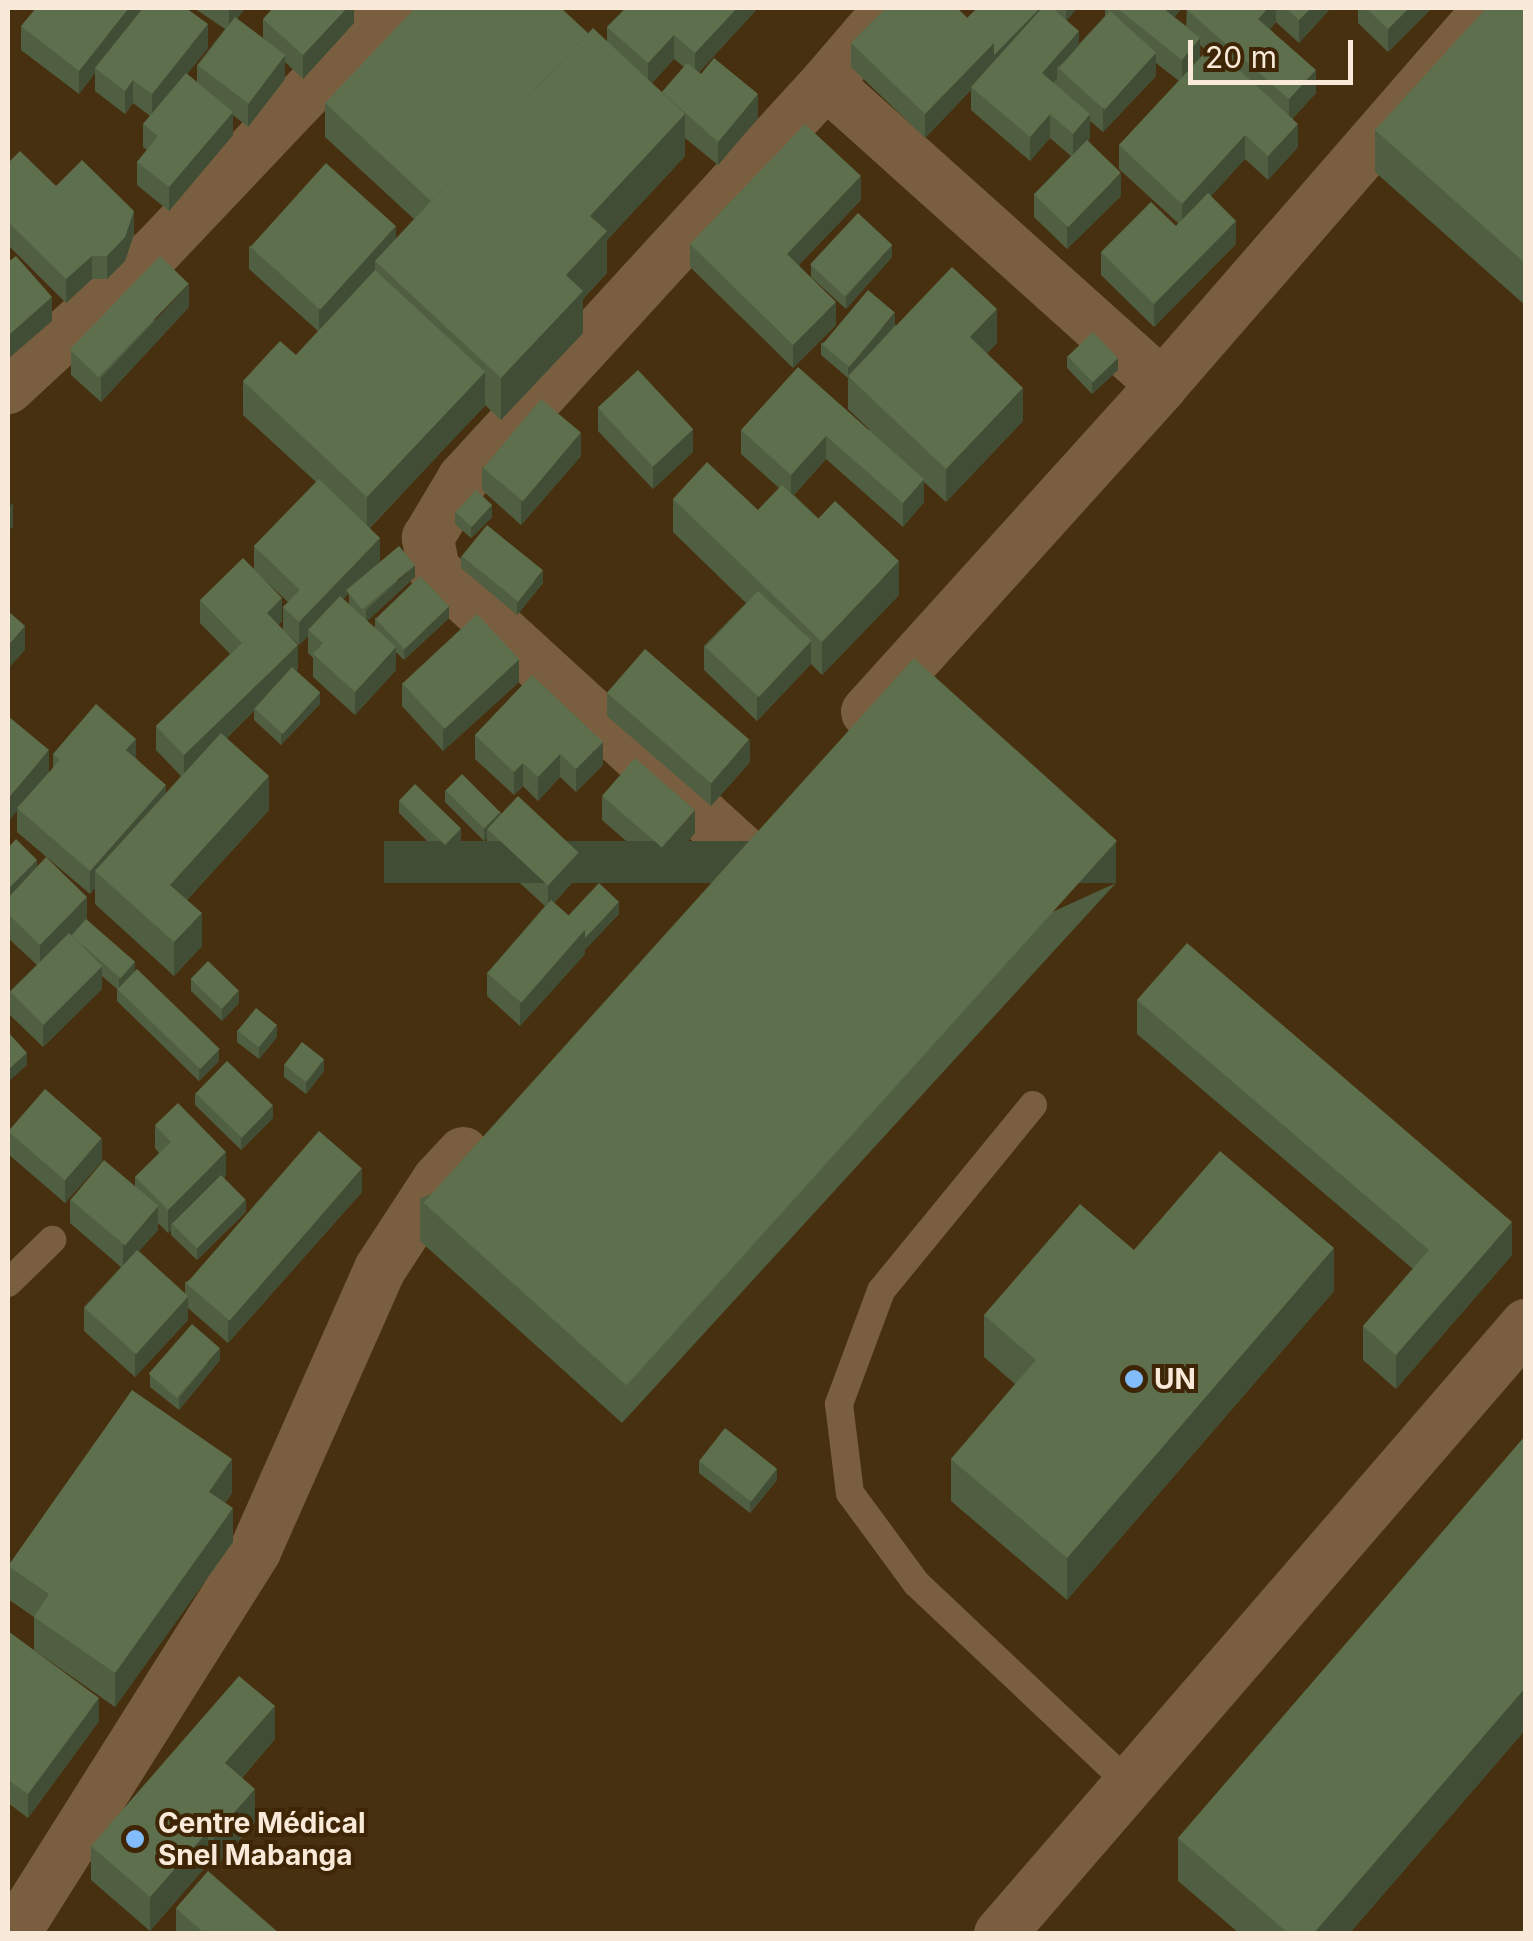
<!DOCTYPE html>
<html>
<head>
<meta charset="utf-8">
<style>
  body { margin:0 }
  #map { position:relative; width:1533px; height:1941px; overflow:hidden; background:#473010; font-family:Inter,sans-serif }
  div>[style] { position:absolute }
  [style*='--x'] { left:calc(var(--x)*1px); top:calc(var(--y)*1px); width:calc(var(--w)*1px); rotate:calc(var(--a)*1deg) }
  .lane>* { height:28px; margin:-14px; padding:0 14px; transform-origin:14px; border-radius:14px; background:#795f40 }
  .street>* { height:52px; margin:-26px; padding:0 26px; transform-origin:26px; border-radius:26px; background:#795f40 }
  .wall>* { inset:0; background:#505f41 }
  .shaded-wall>* { inset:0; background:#414e35; transform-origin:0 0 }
  .building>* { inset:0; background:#5d6f4c; transform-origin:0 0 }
  .dots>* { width:28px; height:28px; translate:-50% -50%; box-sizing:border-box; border:5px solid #3d2505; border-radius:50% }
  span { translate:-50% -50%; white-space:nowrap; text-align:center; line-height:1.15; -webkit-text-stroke:8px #3d2505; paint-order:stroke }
  .poi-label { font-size:28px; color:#f9e9d8; font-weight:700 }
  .left { translate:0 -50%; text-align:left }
  .frame { position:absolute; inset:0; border:10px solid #f9e9d8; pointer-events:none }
  .scale { position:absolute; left:1188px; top:40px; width:165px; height:45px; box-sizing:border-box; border:5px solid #f9e9d8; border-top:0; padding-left:12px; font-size:30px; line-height:35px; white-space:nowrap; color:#f9e9d8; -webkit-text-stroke:8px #3d2505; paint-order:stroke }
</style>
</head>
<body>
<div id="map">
  <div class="lane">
    <div style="--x:1033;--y:1105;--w:240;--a:129.3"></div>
    <div style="--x:881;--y:1291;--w:121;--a:110.4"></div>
    <div style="--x:839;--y:1404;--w:90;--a:83"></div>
    <div style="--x:850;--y:1493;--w:112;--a:53.7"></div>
    <div style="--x:916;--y:1583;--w:290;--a:43.3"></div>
    <div style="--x:8;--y:1283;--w:62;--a:-44.3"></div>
  </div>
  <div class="street">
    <div style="--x:826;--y:83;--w:452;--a:41.9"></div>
    <div style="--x:8;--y:388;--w:203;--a:-42.8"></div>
    <div style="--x:157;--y:250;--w:334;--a:-46.5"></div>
    <div style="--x:867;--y:712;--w:440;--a:-47.9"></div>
    <div style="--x:1162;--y:385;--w:500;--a:-49"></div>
    <div style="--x:742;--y:851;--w:417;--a:-137.6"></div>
    <div style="--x:434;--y:570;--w:33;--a:-101"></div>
    <div style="--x:428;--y:538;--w:69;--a:-59.3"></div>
    <div style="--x:463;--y:479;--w:537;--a:-47.49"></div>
    <div style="--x:826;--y:83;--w:99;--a:-49.5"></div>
    <div style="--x:14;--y:1934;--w:453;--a:-57.8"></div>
    <div style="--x:255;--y:1551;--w:308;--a:-66.1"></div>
    <div style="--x:380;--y:1269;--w:106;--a:-56.9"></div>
    <div style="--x:438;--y:1180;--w:37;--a:-47"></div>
    <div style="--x:1000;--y:1934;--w:805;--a:-49.18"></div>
  </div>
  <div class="wall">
    <div style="clip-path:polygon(194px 8px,245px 8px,237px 19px,263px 39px,263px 19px,354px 8px,354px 23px,303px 79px,285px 62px,285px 79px,248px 127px,233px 115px,233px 135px,169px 211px,137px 185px,137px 162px,147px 150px,143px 147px,143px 124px,150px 116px,133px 103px,125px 114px,95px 91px,95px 73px,79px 94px,21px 50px,21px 26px,208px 48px,187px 74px,197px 82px,197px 65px,225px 29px)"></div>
    <div style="clip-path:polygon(evenodd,626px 8px,758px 8px,699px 72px,758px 118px,718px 165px,685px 138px,685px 156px,607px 240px,607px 273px,583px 299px,583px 333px,501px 420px,485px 405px,370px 528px,380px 561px,352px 590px,415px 577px,367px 621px,375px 628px,375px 618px,449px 618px,404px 660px,396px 652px,396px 670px,355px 715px,313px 677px,313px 658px,308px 653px,308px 636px,299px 645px,284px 631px,298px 669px,296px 670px,320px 704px,281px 745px,254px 720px,254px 711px,227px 738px,269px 810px,187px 900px,202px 946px,174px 976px,95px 904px,95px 888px,90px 894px,17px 832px,17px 810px,53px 768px,53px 754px,136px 758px,166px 793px,181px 776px,156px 750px,156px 726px,230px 654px,200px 623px,200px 600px,254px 569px,254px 546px,316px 482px,243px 415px,243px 381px,296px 355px,318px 331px,249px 269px,249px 246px,396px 239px,414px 219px,325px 137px,325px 103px,588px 33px,607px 42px,607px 27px,626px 8px,674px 59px,684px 67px,662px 92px,652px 83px,674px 59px,626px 8px,259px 575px,288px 602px,283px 607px,283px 630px,278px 625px,282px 621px,259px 575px,626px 8px,349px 593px,349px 604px,343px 599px,349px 593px)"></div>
    <div style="clip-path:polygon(evenodd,1042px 8px,1077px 8px,1067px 20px,1079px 44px,1105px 16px,1105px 8px,1182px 8px,1174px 17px,1186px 26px,1187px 8px,1330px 8px,1330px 9px,1299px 43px,1276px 22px,1270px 29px,1316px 93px,1293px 118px,1298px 147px,1268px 180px,1245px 159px,1211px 196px,1236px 244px,1154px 327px,1101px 275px,1101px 252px,1176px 226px,1178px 223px,1119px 169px,1119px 145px,1179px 81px,1156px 63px,1156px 76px,1103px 132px,1090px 121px,1090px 138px,1088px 141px,1121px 196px,1067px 249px,1034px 217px,1034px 194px,1071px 156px,1050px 138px,1030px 161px,971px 110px,971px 90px,925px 138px,851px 67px,851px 43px,967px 18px,1040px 10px,1042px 8px,1200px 45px,1207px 51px,1200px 58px,1200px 45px)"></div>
    <div style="clip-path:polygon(1358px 8px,1432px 8px,1388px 52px,1358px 23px)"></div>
    <div style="clip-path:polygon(1526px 8px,1526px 306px,1375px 172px,1375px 130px)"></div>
    <div style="clip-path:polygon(8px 163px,56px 186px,134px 234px,125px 261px,107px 279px,92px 279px,66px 303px,8px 245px)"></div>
    <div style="clip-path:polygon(861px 200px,799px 265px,836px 325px,793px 368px,690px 267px,690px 244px)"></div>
    <div style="clip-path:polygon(892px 257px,846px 309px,811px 277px,811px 265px)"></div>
    <div style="clip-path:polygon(189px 307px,101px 402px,71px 375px,71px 351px)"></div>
    <div style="clip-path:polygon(895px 325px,997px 343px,987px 353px,1023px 421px,946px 502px,924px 482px,924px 502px,903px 527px,826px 459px,794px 495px,899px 595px,822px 675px,811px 664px,757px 721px,704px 670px,704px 646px,746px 603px,673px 532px,673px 499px,758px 510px,779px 488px,741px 454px,741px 430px,870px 430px,848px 409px,848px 378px,821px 355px,821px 343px)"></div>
    <div style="clip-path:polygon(1067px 356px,1118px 370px,1092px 394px,1067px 368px)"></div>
    <div style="clip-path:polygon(598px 408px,693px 452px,653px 489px,598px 431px)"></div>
    <div style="clip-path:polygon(581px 456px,521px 525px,482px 490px,482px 467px)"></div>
    <div style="clip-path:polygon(455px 512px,492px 517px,471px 538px,455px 524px)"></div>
    <div style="clip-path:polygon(461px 556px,543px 583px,517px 615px,461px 568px)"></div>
    <div style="clip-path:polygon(532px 675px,603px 765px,576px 792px,560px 777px,538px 801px,523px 786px,514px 795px,475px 759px,475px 735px)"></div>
    <div style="clip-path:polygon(519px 682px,443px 751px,402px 706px,402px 683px)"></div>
    <div style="clip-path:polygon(607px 693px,750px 762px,711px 806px,607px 716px)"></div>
    <div style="clip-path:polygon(445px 790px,500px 812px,579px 875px,554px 903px,568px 916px,619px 914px,585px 949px,585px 954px,520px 1026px,487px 996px,487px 973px,545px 906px,487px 853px,487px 838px,484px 841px,445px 802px)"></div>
    <div style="clip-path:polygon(602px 796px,695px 833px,662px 872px,602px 820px)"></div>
    <div style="clip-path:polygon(399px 801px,461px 840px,443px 857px,399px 813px)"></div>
    <div style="clip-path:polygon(8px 848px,37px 867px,219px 1061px,199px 1081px,117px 1001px,117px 989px,102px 976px,102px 989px,43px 1047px,10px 1015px,10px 991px,37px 965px,8px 938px)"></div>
    <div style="clip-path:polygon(1116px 883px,622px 1423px,420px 1241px,420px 1199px)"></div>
    <div style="clip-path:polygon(191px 979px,239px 1003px,222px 1021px,191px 991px)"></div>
    <div style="clip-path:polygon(1137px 1000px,1512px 1255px,1396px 1389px,1363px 1360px,1363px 1326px,1413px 1269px,1137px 1034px)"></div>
    <div style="clip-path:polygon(237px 1030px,277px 1037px,259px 1059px,237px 1042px)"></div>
    <div style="clip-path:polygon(284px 1065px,324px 1071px,306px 1094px,284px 1077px)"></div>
    <div style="clip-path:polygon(195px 1093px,273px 1118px,241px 1150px,195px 1105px)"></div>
    <div style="clip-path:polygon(155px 1125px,226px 1175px,224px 1178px,246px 1212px,197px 1260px,171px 1235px,171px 1230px,168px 1233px,158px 1223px,158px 1230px,139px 1251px,185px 1294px,185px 1282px,362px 1192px,228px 1343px,188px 1308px,188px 1320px,135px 1377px,84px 1331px,84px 1307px,121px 1267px,70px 1223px,70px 1200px,135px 1186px,135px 1177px,159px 1153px,155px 1148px)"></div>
    <div style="clip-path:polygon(8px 1131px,102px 1161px,65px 1203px,8px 1154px)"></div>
    <div style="clip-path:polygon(1134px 1250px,1334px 1291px,1067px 1600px,951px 1501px,951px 1459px,1015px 1384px,984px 1357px,984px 1315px)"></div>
    <div style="clip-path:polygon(220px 1360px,179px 1410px,150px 1387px,150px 1375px)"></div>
    <div style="clip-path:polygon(1526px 1435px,1526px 1729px,1349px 1934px,1240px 1934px,1178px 1881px,1178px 1838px)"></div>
    <div style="clip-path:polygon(699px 1461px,777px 1480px,750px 1513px,699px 1473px)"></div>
    <div style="clip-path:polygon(232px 1493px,225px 1503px,233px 1542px,115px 1707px,34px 1650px,34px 1617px,8px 1599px,8px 1566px)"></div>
    <div style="clip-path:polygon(8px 1631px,99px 1721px,28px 1818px,8px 1803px)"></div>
    <div style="clip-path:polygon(275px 1739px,242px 1778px,255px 1822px,214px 1869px,208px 1864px,150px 1931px,91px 1880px,91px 1846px)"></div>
    <div style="clip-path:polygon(176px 1908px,280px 1934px,178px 1934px,176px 1932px)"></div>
  </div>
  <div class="shaded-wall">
    <div style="clip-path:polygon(129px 8px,147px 8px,95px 68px,95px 73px,79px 94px,79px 71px)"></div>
    <div style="clip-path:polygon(229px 8px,245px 8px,229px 31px)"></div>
    <div style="clip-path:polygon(347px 8px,354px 8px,354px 23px,303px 79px,303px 55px)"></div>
    <div style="clip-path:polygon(737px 8px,758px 8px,695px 77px,695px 53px)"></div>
    <div style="clip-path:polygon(1040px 8px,1040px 19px,994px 67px,994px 55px)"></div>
    <div style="clip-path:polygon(1066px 8px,1077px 8px,1066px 21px)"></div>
    <div style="clip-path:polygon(1163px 8px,1182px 8px,1163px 31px)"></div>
    <div style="clip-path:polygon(1268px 8px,1276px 8px,1276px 22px,1258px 42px,1258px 19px)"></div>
    <div style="clip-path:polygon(1311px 8px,1330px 8px,1330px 9px,1299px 43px,1299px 20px)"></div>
    <div style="clip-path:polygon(1409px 8px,1432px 8px,1388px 52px,1388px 29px)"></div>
    <div style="clip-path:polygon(208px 24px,208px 48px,152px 118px,152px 94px)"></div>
    <div style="clip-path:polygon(1079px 31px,1079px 54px,1057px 67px,1057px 79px,1042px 96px,1042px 73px)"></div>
    <div style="clip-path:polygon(674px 35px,674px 59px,648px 87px,648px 63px)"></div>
    <div style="clip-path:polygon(1200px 38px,1200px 61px,1182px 83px,1182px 60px)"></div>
    <div style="clip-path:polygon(994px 43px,994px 67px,971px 87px,971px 90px,925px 138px,925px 114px)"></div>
    <div style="clip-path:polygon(1156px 53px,1156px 76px,1103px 132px,1103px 109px)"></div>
    <div style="clip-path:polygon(285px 55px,285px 79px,248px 127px,248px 104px)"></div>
    <div style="clip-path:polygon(1316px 70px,1316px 93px,1289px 122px,1289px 99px)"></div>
    <div style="clip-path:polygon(133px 80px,133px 103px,125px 114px,125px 91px)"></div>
    <div style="clip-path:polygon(758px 94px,758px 118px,718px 165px,718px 142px)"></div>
    <div style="clip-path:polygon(233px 112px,233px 135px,169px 211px,169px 187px)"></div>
    <div style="clip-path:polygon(685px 114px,685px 156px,607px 240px,607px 273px,583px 299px,583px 333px,501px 420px,501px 378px,566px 275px,590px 216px)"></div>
    <div style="clip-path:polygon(1050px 114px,1050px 138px,1030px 161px,1030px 137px)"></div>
    <div style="clip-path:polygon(1090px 114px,1090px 138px,1073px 158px,1073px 134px)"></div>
    <div style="clip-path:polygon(1298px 124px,1298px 147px,1268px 180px,1268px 156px)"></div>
    <div style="clip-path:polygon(1245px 135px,1245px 159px,1182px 227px,1182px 204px)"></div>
    <div style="clip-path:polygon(1121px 173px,1121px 196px,1067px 249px,1067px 226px)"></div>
    <div style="clip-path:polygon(861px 176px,861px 200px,787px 277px,787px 254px)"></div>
    <div style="clip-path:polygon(134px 211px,134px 234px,125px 261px,107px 279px,107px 256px)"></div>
    <div style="clip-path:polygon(1236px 221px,1236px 244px,1154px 327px,1154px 304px)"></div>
    <div style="clip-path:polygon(396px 226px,396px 249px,375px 261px,375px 272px,319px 332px,319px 308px)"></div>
    <div style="clip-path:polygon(892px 245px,892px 257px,846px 309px,846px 297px)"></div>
    <div style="clip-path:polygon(92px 256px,92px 279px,66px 303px,66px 279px)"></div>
    <div style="clip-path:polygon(189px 284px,189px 307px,101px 402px,101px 378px)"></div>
    <div style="clip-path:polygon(52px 297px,52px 321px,8px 359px,8px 336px)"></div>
    <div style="clip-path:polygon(836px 302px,836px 325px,793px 368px,793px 345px)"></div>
    <div style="clip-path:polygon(997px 309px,997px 343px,970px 370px,970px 337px)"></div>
    <div style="clip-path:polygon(895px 313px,895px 325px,848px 379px,848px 367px)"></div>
    <div style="clip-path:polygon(1118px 358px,1118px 370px,1092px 394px,1092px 382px)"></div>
    <div style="clip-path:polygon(485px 372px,485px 406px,367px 530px,367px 497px)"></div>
    <div style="clip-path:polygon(1023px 388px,1023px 421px,946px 502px,946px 469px)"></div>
    <div style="clip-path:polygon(693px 429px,693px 452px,653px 489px,653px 466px)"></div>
    <div style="clip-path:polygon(581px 432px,581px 456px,521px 525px,521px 501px)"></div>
    <div style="clip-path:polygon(826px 436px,826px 459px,791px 498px,791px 475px)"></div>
    <div style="clip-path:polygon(924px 479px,924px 502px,903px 527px,903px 503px)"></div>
    <div style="clip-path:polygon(13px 503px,13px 527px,8px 531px,8px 508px)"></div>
    <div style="clip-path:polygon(492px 505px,492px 517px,471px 538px,471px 526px)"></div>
    <div style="clip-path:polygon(380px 538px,380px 561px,311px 633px,308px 630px,308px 636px,299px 645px,299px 622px)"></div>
    <div style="clip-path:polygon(899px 561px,899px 595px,822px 675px,822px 642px)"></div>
    <div style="clip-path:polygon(415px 565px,415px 577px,366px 622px,366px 610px)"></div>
    <div style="clip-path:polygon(543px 571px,543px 583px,517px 615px,517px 603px)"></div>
    <div style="clip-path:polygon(282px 598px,282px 621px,267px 637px,267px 613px)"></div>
    <div style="clip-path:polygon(449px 606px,449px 618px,404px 660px,404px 648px)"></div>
    <div style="clip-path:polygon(25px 626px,25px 650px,8px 669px,8px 646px)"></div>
    <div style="clip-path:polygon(811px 641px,811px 664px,757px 721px,757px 697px)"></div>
    <div style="clip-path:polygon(298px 645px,298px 669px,256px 709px,254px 708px,254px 711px,184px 779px,184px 755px)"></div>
    <div style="clip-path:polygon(396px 647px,396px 670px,355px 715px,355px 692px)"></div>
    <div style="clip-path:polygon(519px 659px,519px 682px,443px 751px,443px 727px)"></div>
    <div style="clip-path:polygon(320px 692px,320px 704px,281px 745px,281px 733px)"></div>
    <div style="clip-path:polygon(136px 739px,136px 762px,126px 750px)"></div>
    <div style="clip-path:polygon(750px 739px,750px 762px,711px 806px,711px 783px)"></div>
    <div style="clip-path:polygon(603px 742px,603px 765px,576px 792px,576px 769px)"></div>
    <div style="clip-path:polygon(49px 750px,49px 773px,8px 822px,8px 799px)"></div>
    <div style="clip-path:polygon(560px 754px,560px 777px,538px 801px,538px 777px)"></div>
    <div style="clip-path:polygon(523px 763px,523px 786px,514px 795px,514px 772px)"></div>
    <div style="clip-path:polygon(269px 776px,269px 810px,170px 918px,170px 885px)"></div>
    <div style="clip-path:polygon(166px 785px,166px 808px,95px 871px,95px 888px,90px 894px,90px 871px)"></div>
    <div style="clip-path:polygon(695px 810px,695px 833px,662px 872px,662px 848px)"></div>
    <div style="clip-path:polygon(500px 812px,500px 824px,487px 829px,487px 838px,484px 841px,484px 829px)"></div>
    <div style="clip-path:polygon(461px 828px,461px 840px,443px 857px,443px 845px)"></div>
    <div style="left:1116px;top:841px;width:42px;height:732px;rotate:90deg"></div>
    <div style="clip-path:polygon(579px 852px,579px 875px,548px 909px,548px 886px)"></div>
    <div style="clip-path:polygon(37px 860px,37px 872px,8px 901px,8px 889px)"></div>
    <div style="clip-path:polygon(87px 897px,87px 920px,40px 968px,40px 945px)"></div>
    <div style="clip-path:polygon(619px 902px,619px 914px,585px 950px,585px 938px)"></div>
    <div style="clip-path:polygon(202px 913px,202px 946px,174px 976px,174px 942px)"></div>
    <div style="clip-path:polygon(585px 930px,585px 954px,520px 1026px,520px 1003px)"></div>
    <div style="clip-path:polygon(135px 961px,135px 973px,119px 991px,119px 979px)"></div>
    <div style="clip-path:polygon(102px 966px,102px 989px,43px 1047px,43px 1024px)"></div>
    <div style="clip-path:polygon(239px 991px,239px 1003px,222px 1021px,222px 1009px)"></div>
    <div style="clip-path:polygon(277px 1025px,277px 1037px,259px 1059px,259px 1047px)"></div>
    <div style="clip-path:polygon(219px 1049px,219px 1061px,199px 1081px,199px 1069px)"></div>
    <div style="clip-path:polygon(27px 1053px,27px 1065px,8px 1082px,8px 1070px)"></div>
    <div style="clip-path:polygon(324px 1059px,324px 1071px,306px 1094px,306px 1082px)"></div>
    <div style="clip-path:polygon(273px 1106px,273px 1118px,241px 1150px,241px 1138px)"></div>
    <div style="clip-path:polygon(102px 1138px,102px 1161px,65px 1203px,65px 1180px)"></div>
    <div style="clip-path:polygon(226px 1152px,226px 1175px,175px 1226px,171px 1223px,171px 1230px,168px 1233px,168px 1210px)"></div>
    <div style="clip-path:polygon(362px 1169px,362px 1192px,228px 1343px,228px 1320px)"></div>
    <div style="clip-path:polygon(246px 1200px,246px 1212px,197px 1260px,197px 1248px)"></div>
    <div style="clip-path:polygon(158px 1206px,158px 1230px,123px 1269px,123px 1245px)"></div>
    <div style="clip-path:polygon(1512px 1222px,1512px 1255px,1396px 1389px,1396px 1355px)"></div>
    <div style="clip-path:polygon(1334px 1248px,1334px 1291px,1067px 1600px,1067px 1558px)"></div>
    <div style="clip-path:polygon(188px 1296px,188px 1320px,135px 1377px,135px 1354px)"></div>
    <div style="clip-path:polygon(220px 1348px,220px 1360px,179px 1410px,179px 1398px)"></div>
    <div style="clip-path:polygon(232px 1459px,232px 1493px,209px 1525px,209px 1492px)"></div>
    <div style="clip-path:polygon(777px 1468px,777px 1480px,750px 1513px,750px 1501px)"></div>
    <div style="clip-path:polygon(233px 1508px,233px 1542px,115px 1707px,115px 1673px)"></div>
    <div style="clip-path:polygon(1526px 1687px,1526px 1729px,1349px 1934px,1313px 1934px)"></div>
    <div style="clip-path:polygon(99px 1698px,99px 1721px,28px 1818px,28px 1794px)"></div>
    <div style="clip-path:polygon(275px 1706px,275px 1739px,225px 1797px,225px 1763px)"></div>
    <div style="clip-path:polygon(255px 1789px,255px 1822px,214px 1869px,214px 1835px)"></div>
    <div style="clip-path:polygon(208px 1831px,208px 1864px,150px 1931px,150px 1897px)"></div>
  </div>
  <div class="building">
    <div style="clip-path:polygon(36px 8px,129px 8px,79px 71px,21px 26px)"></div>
    <div style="clip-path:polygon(143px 8px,186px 8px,208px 24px,152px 94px,133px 80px,125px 91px,95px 68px)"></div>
    <div style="clip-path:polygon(273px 8px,347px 8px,303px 55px,263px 19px)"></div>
    <div style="clip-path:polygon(415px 8px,561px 8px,588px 33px,431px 201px,325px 103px)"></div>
    <div style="clip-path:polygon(626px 8px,737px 8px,695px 53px,674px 35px,648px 63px,607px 27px)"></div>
    <div style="clip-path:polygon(886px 8px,957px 8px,994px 43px,925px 114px,851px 43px)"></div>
    <div style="clip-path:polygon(977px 8px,1040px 8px,994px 55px,994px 43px,967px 18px)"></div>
    <div style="clip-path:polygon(1042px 8px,1052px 8px,1079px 31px,1042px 73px,1090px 114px,1073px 134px,1050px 114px,1030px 137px,971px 87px)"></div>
    <div style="clip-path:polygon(1117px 8px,1163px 8px,1200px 38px,1182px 60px)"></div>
    <div style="clip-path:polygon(1187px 8px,1268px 8px,1258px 19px,1316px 70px,1289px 99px,1186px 9px)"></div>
    <div style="clip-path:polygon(1286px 8px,1311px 8px,1299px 20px)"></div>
    <div style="clip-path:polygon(1366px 8px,1409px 8px,1388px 29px)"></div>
    <div style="clip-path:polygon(1486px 8px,1526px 8px,1526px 264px,1375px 130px)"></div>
    <div style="left:1110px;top:11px;width:62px;height:77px;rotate:42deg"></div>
    <div style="left:235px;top:17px;width:63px;height:61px;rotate:37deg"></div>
    <div style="clip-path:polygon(593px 28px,685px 114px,590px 216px,607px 231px,566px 275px,583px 291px,501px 378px,375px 261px)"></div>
    <div style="clip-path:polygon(1212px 45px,1298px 124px,1268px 156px,1245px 135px,1182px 204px,1119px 145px)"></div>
    <div style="clip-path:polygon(714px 58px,758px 94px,718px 142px,662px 92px,687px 63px,701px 74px)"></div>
    <div style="clip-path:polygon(186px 73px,233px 112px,169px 187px,137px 162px,158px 136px,143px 124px)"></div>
    <div style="clip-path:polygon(805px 124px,861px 176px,787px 254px,836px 302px,793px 345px,690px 244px)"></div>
    <div style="left:1087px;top:140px;width:47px;height:76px;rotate:44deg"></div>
    <div style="clip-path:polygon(20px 151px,56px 186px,82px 160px,134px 211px,125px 237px,107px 256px,92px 256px,66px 279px,8px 222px,8px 163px)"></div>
    <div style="left:326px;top:163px;width:94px;height:113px;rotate:42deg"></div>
    <div style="clip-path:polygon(1208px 193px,1236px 221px,1154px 304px,1101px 252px,1151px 202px,1176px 226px)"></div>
    <div style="left:858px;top:213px;width:47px;height:70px;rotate:43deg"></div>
    <div style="clip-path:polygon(16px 256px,52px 297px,8px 336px,8px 262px)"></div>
    <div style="left:160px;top:256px;width:40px;height:130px;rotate:44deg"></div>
    <div style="clip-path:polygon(952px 267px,997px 309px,970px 337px,1023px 388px,946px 469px,848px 376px)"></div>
    <div style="clip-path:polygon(375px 270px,485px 372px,367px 497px,243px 381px,280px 341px,296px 355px)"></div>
    <div style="left:868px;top:290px;width:35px;height:71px;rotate:40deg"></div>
    <div style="left:1093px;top:332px;width:36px;height:35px;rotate:46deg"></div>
    <div style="clip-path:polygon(798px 367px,924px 479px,903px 503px,826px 436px,791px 475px,741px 430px)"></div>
    <div style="left:638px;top:370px;width:81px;height:55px;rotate:47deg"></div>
    <div style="left:541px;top:399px;width:52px;height:90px;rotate:40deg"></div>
    <div style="clip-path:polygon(707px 462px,758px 510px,782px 485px,818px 519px,835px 501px,899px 561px,822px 642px,673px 499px)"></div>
    <div style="clip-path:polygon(319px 479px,380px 538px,299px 622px,283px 607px,300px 590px,254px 546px)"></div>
    <div style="left:476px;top:490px;width:22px;height:30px;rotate:43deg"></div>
    <div style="left:487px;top:525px;width:72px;height:40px;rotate:39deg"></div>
    <div style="left:399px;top:546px;width:25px;height:69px;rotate:50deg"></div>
    <div style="clip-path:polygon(243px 558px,282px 598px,267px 613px,298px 645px,184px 755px,156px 726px,242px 643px,200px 600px)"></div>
    <div style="left:420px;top:576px;width:42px;height:62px;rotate:46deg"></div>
    <div style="left:758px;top:591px;width:73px;height:77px;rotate:43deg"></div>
    <div style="clip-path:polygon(340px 596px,396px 647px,355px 692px,313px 654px,323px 643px,308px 630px)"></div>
    <div style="clip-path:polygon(8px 611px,25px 626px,8px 646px)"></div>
    <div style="left:477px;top:614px;width:62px;height:102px;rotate:47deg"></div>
    <div style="left:645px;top:649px;width:138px;height:58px;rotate:41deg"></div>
    <div style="left:914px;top:658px;width:273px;height:733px;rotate:42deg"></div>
    <div style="left:292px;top:667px;width:38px;height:56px;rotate:42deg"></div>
    <div style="clip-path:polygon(532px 675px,603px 742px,576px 769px,560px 754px,538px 777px,523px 763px,514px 772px,475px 735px)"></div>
    <div style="clip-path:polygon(96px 704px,136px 739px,126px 750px,166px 785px,90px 871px,17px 808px,60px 760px,53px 754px)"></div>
    <div style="clip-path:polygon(8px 716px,49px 750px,8px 799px)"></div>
    <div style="clip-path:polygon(221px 733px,269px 776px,170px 885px,202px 913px,174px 942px,95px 871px)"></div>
    <div style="left:635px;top:758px;width:79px;height:50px;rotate:41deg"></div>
    <div style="left:462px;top:774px;width:54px;height:23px;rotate:45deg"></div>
    <div style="left:415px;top:784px;width:64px;height:23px;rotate:44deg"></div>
    <div style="left:518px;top:796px;width:83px;height:45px;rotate:43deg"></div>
    <div style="clip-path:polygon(16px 839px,37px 860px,8px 889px,8px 848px)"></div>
    <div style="clip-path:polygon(46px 857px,87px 897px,40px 945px,8px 914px,8px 898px)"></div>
    <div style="clip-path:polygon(599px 883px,619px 902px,585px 938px,585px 930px,568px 916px)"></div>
    <div style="left:551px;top:900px;width:45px;height:97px;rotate:41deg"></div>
    <div style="left:86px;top:919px;width:65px;height:22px;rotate:41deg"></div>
    <div style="left:69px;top:933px;width:47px;height:83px;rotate:45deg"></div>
    <div style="clip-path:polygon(1187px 943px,1512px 1222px,1396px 1355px,1363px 1326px,1429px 1250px,1137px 1000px)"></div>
    <div style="left:208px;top:961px;width:43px;height:25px;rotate:44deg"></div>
    <div style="left:137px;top:969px;width:115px;height:28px;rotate:44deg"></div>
    <div style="left:256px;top:1008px;width:27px;height:29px;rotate:39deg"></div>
    <div style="clip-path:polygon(8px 1032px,27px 1053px,8px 1070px)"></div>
    <div style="left:302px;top:1042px;width:28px;height:29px;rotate:38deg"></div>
    <div style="left:227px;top:1061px;width:64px;height:45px;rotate:44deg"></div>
    <div style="left:45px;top:1089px;width:75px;height:56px;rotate:41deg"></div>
    <div style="clip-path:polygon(178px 1103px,226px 1152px,168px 1210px,135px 1177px,171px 1142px,155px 1125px)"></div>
    <div style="left:319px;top:1131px;width:57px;height:202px;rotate:41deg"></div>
    <div style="clip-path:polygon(1220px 1151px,1334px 1248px,1067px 1558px,951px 1459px,1036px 1360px,984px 1315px,1080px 1204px,1134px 1250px)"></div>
    <div style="left:104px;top:1160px;width:71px;height:52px;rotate:40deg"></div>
    <div style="left:221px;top:1175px;width:35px;height:69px;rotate:45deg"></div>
    <div style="left:137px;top:1250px;width:69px;height:78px;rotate:42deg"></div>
    <div style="left:192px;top:1324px;width:37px;height:66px;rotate:41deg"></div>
    <div style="clip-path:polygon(132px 1390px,232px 1459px,209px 1492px,233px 1508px,115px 1673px,34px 1617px,49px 1594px,8px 1566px)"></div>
    <div style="left:725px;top:1428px;width:66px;height:42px;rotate:38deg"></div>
    <div style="clip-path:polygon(1526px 1435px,1526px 1687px,1313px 1934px,1289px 1934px,1178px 1838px)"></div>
    <div style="clip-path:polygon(8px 1631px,99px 1698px,28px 1794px,8px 1780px)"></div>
    <div style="clip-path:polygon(239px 1676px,275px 1706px,225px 1763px,255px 1789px,214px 1835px,208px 1831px,150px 1897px,91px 1846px)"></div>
    <div style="clip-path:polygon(208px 1871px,280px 1934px,205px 1934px,176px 1908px)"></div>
  </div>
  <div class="dots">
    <div style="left:1134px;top:1379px;background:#82bcfa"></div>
    <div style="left:135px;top:1839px;background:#82bcfa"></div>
  </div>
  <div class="poi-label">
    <span class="left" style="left:1154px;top:1379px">UN</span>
    <span class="left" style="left:158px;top:1839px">Centre Médical<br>Snel Mabanga</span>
  </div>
  <div class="frame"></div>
  <div class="scale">20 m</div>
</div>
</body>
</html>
